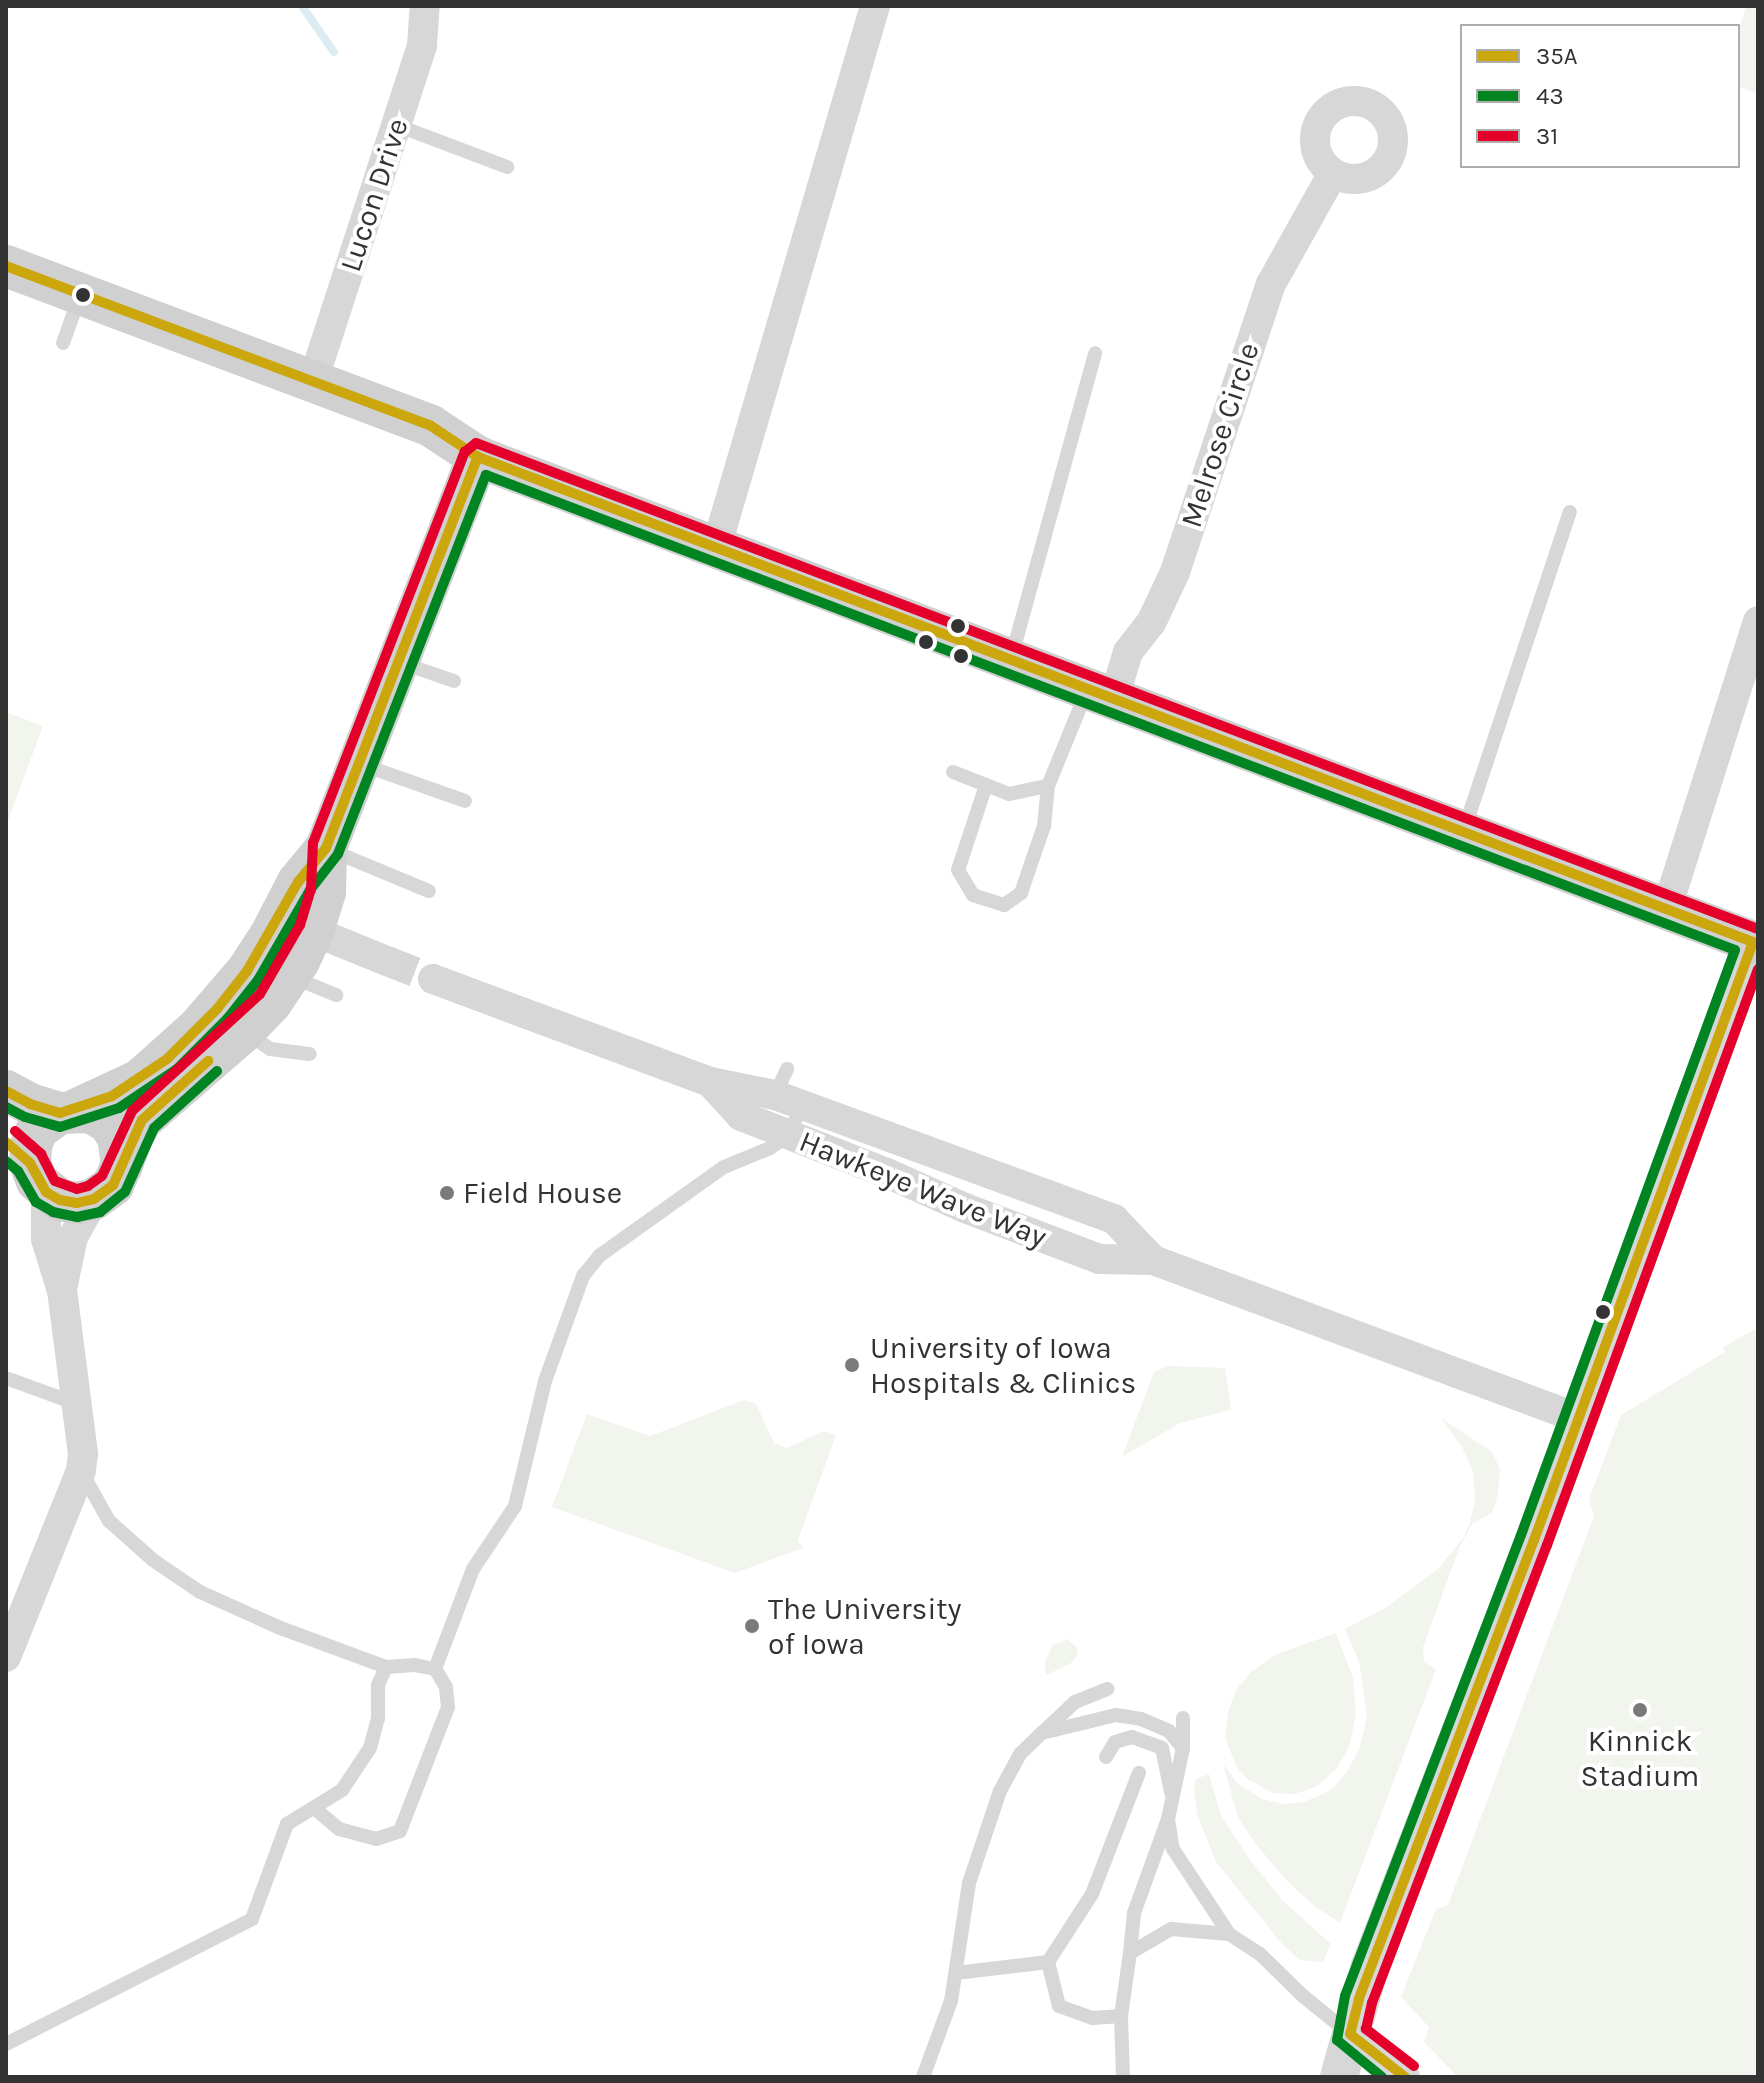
<!DOCTYPE html>
<html>
<head>
<meta charset="utf-8">
<style>
  body { margin:0 }
  #map { position:relative; width:1764px; height:2083px; overflow:hidden; background:#fff; font-family:Karla,sans-serif }
  div>[style] { position:absolute }
  [style*='--x'] { left:calc(var(--x)*1px); top:calc(var(--y)*1px); width:calc(var(--w)*1px); rotate:calc(var(--a)*1deg) }
  .green>* { inset:0; background:#f1f5ed }
  .stream>* { height:8px; margin:-4px; padding:0 4px; transform-origin:4px; border-radius:4px; background:#ddebf3 }
  .minor-tunnel>* { height:30px; margin-top:-15px; transform-origin:0; background:repeating-linear-gradient(90deg,#d6d6d6 0 30px,transparent 0 45px) }
  .service>* { height:14px; margin:-7px; padding:0 7px; transform-origin:7px; border-radius:7px; background:#d7d7d7 }
  .minor>* { height:30px; margin:-15px; padding:0 15px; transform-origin:15px; border-radius:15px; background:#d7d7d7 }
  .minor>.ring { margin:-15px; padding:0; box-sizing:content-box; background:none; border:30px solid #d7d7d7; border-radius:50% }
  .tertiary>* { height:38px; margin:-19px; padding:0 19px; transform-origin:19px; border-radius:19px; background:#d7d7d7 }
  .secondary>* { height:42px; margin:-21px; padding:0 21px; transform-origin:21px; border-radius:21px; background:#d0d0d0 }
  .bus-1>* { height:10px; margin:-5px; padding:0 5px; transform-origin:5px; border-radius:5px; background:#cca60d }
  .bus-2>* { height:10px; margin:-5px; padding:0 5px; transform-origin:5px; border-radius:5px; background:#008522 }
  .bus-3>* { height:10px; margin:-5px; padding:0 5px; transform-origin:5px; border-radius:5px; background:#e4002b }
  .dots>* { width:22px; height:22px; translate:-50% -50%; box-sizing:border-box; border:4px solid #fff; border-radius:50% }
  span { translate:-50% -50%; white-space:nowrap; text-align:center; line-height:1.15; -webkit-text-stroke:8px #fff; paint-order:stroke }
  .street-label { font-size:30px; color:#333 }
  .poi-label { font-size:30px; color:#333 }
  .left { translate:0 -50%; text-align:left }
  .frame { position:absolute; inset:0; border:8px solid #333; pointer-events:none }
  .legend { position:absolute; left:1460px; top:24px; width:280px; height:144px; box-sizing:border-box; background:#fff; border:2px solid #adadad; margin:0; padding:10px 14px; list-style:none; font-size:24px; color:#333 }
  .legend li { display:flex; align-items:center; gap:16px; height:40px }
  .legend b { width:40px; border:2px solid #adadad }
</style>
</head>
<body>
<div id="map">
  <div class="green">
    <div style="clip-path:polygon(1746px 6px,1758px 6px,1758px 94px,1738px 86px,1738px 34px)"></div>
    <div style="clip-path:polygon(6px 712px,43px 726px,7px 823px,6px 822px)"></div>
    <div style="clip-path:polygon(1758px 1328px,1758px 2077px,1458px 2077px,1424px 2042px,1429px 2027px,1401px 1997px,1436px 1909px,1448px 1905px,1594px 1516px,1589px 1499px,1621px 1415px,1725px 1352px,1723px 1347px)"></div>
    <div style="clip-path:polygon(1168px 1366px,1225px 1368px,1231px 1410px,1180px 1423px,1122px 1457px,1154px 1372px)"></div>
    <div style="clip-path:polygon(744px 1400px,756px 1404px,774px 1443px,787px 1448px,824px 1431px,836px 1435px,798px 1540px,803px 1548px,735px 1573px,552px 1507px,587px 1414px,650px 1436px)"></div>
    <div style="clip-path:polygon(1441px 1418px,1492px 1452px,1500px 1469px,1498px 1494px,1492px 1513px,1473px 1523px,1460px 1546px,1423px 1647px,1424px 1662px,1436px 1669px,1340px 1923px,1314px 1906px,1286px 1880px,1256px 1844px,1238px 1818px,1223px 1764px,1237px 1783px,1262px 1799px,1284px 1804px,1304px 1802px,1331px 1790px,1347px 1772px,1360px 1747px,1367px 1716px,1359px 1662px,1345px 1629px,1387px 1607px,1438px 1569px,1464px 1537px,1470px 1522px,1475px 1499px,1473px 1471px,1462px 1447px)"></div>
    <div style="clip-path:polygon(1336px 1633px,1353px 1678px,1356px 1712px,1350px 1745px,1337px 1768px,1316px 1787px,1294px 1794px,1273px 1793px,1247px 1779px,1236px 1766px,1225px 1737px,1228px 1712px,1236px 1690px,1252px 1671px,1277px 1654px)"></div>
    <div style="clip-path:polygon(1067px 1639px,1078px 1649px,1077px 1656px,1070px 1664px,1046px 1675px,1045px 1662px,1053px 1645px)"></div>
    <div style="clip-path:polygon(1209px 1774px,1221px 1816px,1248px 1857px,1282px 1900px,1331px 1944px,1323px 1962px,1300px 1960px,1283px 1945px,1216px 1862px,1197px 1814px,1194px 1786px,1196px 1779px)"></div>
  </div>
  <div class="stream">
    <div style="--x:302;--y:6;--w:56;--a:55.2"></div>
  </div>
  <div class="minor-tunnel">
    <div style="--x:387;--y:961;--w:49;--a:21.4"></div>
  </div>
  <div class="service">
    <div style="--x:396;--y:125;--w:119;--a:20.7"></div>
    <div style="--x:63;--y:343;--w:48;--a:-70.4"></div>
    <div style="--x:1012;--y:655;--w:313;--a:-74.6"></div>
    <div style="--x:402;--y:663;--w:55;--a:19.1"></div>
    <div style="--x:363;--y:765;--w:108;--a:19.4"></div>
    <div style="--x:953;--y:772;--w:60;--a:21.4"></div>
    <div style="--x:1009;--y:794;--w:40;--a:-12"></div>
    <div style="--x:1048;--y:786;--w:100;--a:-67.8"></div>
    <div style="--x:986;--y:785;--w:89;--a:108.2"></div>
    <div style="--x:958;--y:870;--w:29;--a:59"></div>
    <div style="--x:973;--y:895;--w:33;--a:18"></div>
    <div style="--x:1004;--y:905;--w:21;--a:-35"></div>
    <div style="--x:1021;--y:893;--w:71;--a:-71.1"></div>
    <div style="--x:1044;--y:826;--w:40;--a:-84.3"></div>
    <div style="--x:1465;--y:827;--w:332;--a:-71.6"></div>
    <div style="--x:330;--y:850;--w:107;--a:22.5"></div>
    <div style="--x:292;--y:977;--w:48;--a:22.2"></div>
    <div style="--x:248;--y:1034;--w:27;--a:34"></div>
    <div style="--x:270;--y:1049;--w:40;--a:7.1"></div>
    <div style="--x:775;--y:1095;--w:29;--a:-65"></div>
    <div style="--x:6;--y:1378;--w:76;--a:20.1"></div>
    <div style="--x:435;--y:1669;--w:107;--a:-69.2"></div>
    <div style="--x:473;--y:1569;--w:76;--a:-56.3"></div>
    <div style="--x:515;--y:1506;--w:129;--a:-76.5"></div>
    <div style="--x:545;--y:1381;--w:112;--a:-70.1"></div>
    <div style="--x:583;--y:1276;--w:26;--a:-51"></div>
    <div style="--x:599;--y:1256;--w:153;--a:-35.5"></div>
    <div style="--x:724;--y:1167;--w:50;--a:-22.4"></div>
    <div style="--x:770;--y:1148;--w:23;--a:-34"></div>
    <div style="--x:789;--y:1135;--w:33;--a:-67"></div>
    <div style="--x:1043;--y:1732;--w:44;--a:-43.2"></div>
    <div style="--x:1075;--y:1702;--w:35;--a:-22"></div>
    <div style="--x:1183;--y:1748;--w:30;--a:-90"></div>
    <div style="--x:1106;--y:1757;--w:17;--a:-59"></div>
    <div style="--x:1115;--y:1742;--w:18;--a:-16"></div>
    <div style="--x:1132;--y:1737;--w:32;--a:20"></div>
    <div style="--x:1162;--y:1748;--w:45;--a:78.4"></div>
    <div style="--x:314;--y:1808;--w:33;--a:40"></div>
    <div style="--x:339;--y:1829;--w:38;--a:15"></div>
    <div style="--x:376;--y:1839;--w:25;--a:-18"></div>
    <div style="--x:400;--y:1831;--w:133;--a:-68.8"></div>
    <div style="--x:448;--y:1707;--w:20;--a:-96"></div>
    <div style="--x:446;--y:1687;--w:21;--a:-121"></div>
    <div style="--x:435;--y:1669;--w:20;--a:-169"></div>
    <div style="--x:415;--y:1665;--w:29;--a:176"></div>
    <div style="--x:1130;--y:1953;--w:40;--a:-84.3"></div>
    <div style="--x:1134;--y:1913;--w:100;--a:-70.1"></div>
    <div style="--x:956;--y:1973;--w:93;--a:-6.8"></div>
    <div style="--x:1121;--y:2016;--w:29;--a:176"></div>
    <div style="--x:1092;--y:2018;--w:35;--a:-160"></div>
    <div style="--x:1059;--y:2006;--w:45;--a:-104"></div>
    <div style="--x:1048;--y:1962;--w:81;--a:-57.1"></div>
    <div style="--x:1092;--y:1894;--w:130;--a:-68.8"></div>
    <div style="--x:6;--y:2044;--w:276;--a:-26.9"></div>
    <div style="--x:252;--y:1919;--w:101;--a:-69.8"></div>
    <div style="--x:287;--y:1824;--w:65;--a:-31.7"></div>
    <div style="--x:342;--y:1790;--w:50;--a:-56.3"></div>
    <div style="--x:370;--y:1748;--w:31;--a:-75"></div>
    <div style="--x:378;--y:1718;--w:33;--a:-90"></div>
    <div style="--x:378;--y:1685;--w:20;--a:-66"></div>
    <div style="--x:386;--y:1667;--w:115;--a:-159.7"></div>
    <div style="--x:278;--y:1627;--w:85;--a:-155.8"></div>
    <div style="--x:200;--y:1592;--w:57;--a:-145.8"></div>
    <div style="--x:153;--y:1560;--w:59;--a:-138.4"></div>
    <div style="--x:109;--y:1521;--w:57;--a:-119.2"></div>
    <div style="--x:923;--y:2077;--w:81;--a:-69.8"></div>
    <div style="--x:951;--y:2001;--w:119;--a:-81.3"></div>
    <div style="--x:969;--y:1883;--w:97;--a:-71.4"></div>
    <div style="--x:1000;--y:1791;--w:42;--a:-61.6"></div>
    <div style="--x:1020;--y:1754;--w:30;--a:-44"></div>
    <div style="--x:1042;--y:1733;--w:76;--a:-13.7"></div>
    <div style="--x:1116;--y:1715;--w:25;--a:9"></div>
    <div style="--x:1141;--y:1719;--w:30;--a:23"></div>
    <div style="--x:1169;--y:1731;--w:22;--a:51"></div>
    <div style="--x:1183;--y:1748;--w:73;--a:101.9"></div>
    <div style="--x:1168;--y:1819;--w:30;--a:81"></div>
    <div style="--x:1173;--y:1849;--w:102;--a:56.6"></div>
    <div style="--x:1229;--y:1934;--w:37;--a:33"></div>
    <div style="--x:1260;--y:1954;--w:60;--a:44.3"></div>
    <div style="--x:1303;--y:1996;--w:60;--a:39"></div>
    <div style="--x:1123;--y:2077;--w:61;--a:-91.9"></div>
    <div style="--x:1121;--y:2016;--w:64;--a:-81.9"></div>
    <div style="--x:1130;--y:1953;--w:48;--a:-30.3"></div>
    <div style="--x:1171;--y:1929;--w:58;--a:4.9"></div>
  </div>
  <div class="minor">
    <div class="ring" style="left:1315px;top:101px;width:48px;height:48px"></div>
    <div style="--x:313;--y:381;--w:353;--a:-72"></div>
    <div style="--x:422;--y:45;--w:39;--a:-86"></div>
    <div style="--x:716;--y:548;--w:565;--a:-73.65"></div>
    <div style="--x:1114;--y:698;--w:48;--a:-73.1"></div>
    <div style="--x:1128;--y:652;--w:37;--a:-52"></div>
    <div style="--x:1151;--y:623;--w:56;--a:-64.8"></div>
    <div style="--x:1175;--y:572;--w:304;--a:-71.6"></div>
    <div style="--x:1271;--y:284;--w:127;--a:-60.8"></div>
    <div style="--x:1667;--y:908;--w:301;--a:-72.4"></div>
    <div style="--x:313;--y:931;--w:80;--a:22.1"></div>
    <div style="--x:433;--y:979;--w:296;--a:20.4"></div>
    <div style="--x:710;--y:1082;--w:66;--a:11.3"></div>
    <div style="--x:775;--y:1095;--w:361;--a:20.1"></div>
    <div style="--x:1114;--y:1219;--w:57;--a:46.4"></div>
    <div style="--x:710;--y:1082;--w:46;--a:47.6"></div>
    <div style="--x:741;--y:1116;--w:159;--a:21.4"></div>
    <div style="--x:889;--y:1174;--w:83;--a:24.1"></div>
    <div style="--x:965;--y:1208;--w:143;--a:20.8"></div>
    <div style="--x:1099;--y:1259;--w:54;--a:1.1"></div>
    <div style="--x:1153;--y:1260;--w:452;--a:20.4"></div>
    <div style="--x:62;--y:1289;--w:53;--a:-78.1"></div>
    <div style="--x:73;--y:1237;--w:43;--a:-61.1"></div>
    <div style="--x:6;--y:1657;--w:201;--a:-68.1"></div>
    <div style="--x:81;--y:1470;--w:16;--a:-83"></div>
    <div style="--x:83;--y:1454;--w:164;--a:-97.3"></div>
    <div style="--x:62;--y:1291;--w:54;--a:-107.1"></div>
    <div style="--x:46;--y:1239;--w:47;--a:-90"></div>
    <div style="--x:1350;--y:2034;--w:70;--a:38"></div>
  </div>
  <div class="tertiary">
    <div style="--x:1339;--y:2077;--w:115;--a:-74.4"></div>
    <div style="--x:1370;--y:1966;--w:456;--a:-68.9"></div>
    <div style="--x:1534;--y:1540;--w:637;--a:-69.89"></div>
  </div>
  <div class="secondary">
    <div style="--x:6;--y:266;--w:454;--a:20.6"></div>
    <div style="--x:431;--y:426;--w:56;--a:33.4"></div>
    <div style="--x:478;--y:457;--w:1370;--a:20.83"></div>
    <div style="--x:6;--y:1091;--w:27;--a:28"></div>
    <div style="--x:30;--y:1104;--w:31;--a:17"></div>
    <div style="--x:75;--y:1110;--w:72;--a:-24.8"></div>
    <div style="--x:140;--y:1080;--w:78;--a:-41.9"></div>
    <div style="--x:198;--y:1028;--w:75;--a:-49.3"></div>
    <div style="--x:247;--y:971;--w:42;--a:-56.7"></div>
    <div style="--x:270;--y:936;--w:61;--a:-62.6"></div>
    <div style="--x:298;--y:882;--w:44;--a:-50.5"></div>
    <div style="--x:326;--y:848;--w:420;--a:-68.8"></div>
    <div style="--x:122;--y:1165;--w:28;--a:-98"></div>
    <div style="--x:118;--y:1137;--w:17;--a:-123"></div>
    <div style="--x:109;--y:1123;--w:21;--a:-149"></div>
    <div style="--x:91;--y:1112;--w:31;--a:178"></div>
    <div style="--x:60;--y:1113;--w:29;--a:144"></div>
    <div style="--x:37;--y:1130;--w:17;--a:111"></div>
    <div style="--x:31;--y:1146;--w:17;--a:93"></div>
    <div style="--x:30;--y:1163;--w:19;--a:69"></div>
    <div style="--x:37;--y:1181;--w:30;--a:40"></div>
    <div style="--x:60;--y:1200;--w:17;--a:10"></div>
    <div style="--x:77;--y:1203;--w:17;--a:-13"></div>
    <div style="--x:94;--y:1199;--w:24;--a:-36"></div>
    <div style="--x:113;--y:1185;--w:22;--a:-66"></div>
    <div style="--x:122;--y:1165;--w:30;--a:-70"></div>
    <div style="--x:132;--y:1137;--w:20;--a:-60"></div>
    <div style="--x:142;--y:1120;--w:135;--a:-41.1"></div>
    <div style="--x:244;--y:1031;--w:39;--a:-46"></div>
    <div style="--x:271;--y:1003;--w:50;--a:-56.3"></div>
    <div style="--x:299;--y:961;--w:33;--a:-65"></div>
    <div style="--x:313;--y:931;--w:41;--a:-72.9"></div>
    <div style="--x:325;--y:892;--w:44;--a:-88.7"></div>
  </div>
  <div class="bus-1">
    <div style="--x:6;--y:266;--w:454;--a:20.6"></div>
    <div style="--x:431;--y:426;--w:56;--a:33.4"></div>
    <div style="--x:478;--y:457;--w:1364;--a:20.83"></div>
    <div style="--x:1753;--y:942;--w:637;--a:110.11"></div>
    <div style="--x:1534;--y:1540;--w:491;--a:110.9"></div>
    <div style="--x:1359;--y:1999;--w:36;--a:104"></div>
    <div style="--x:1350;--y:2034;--w:70;--a:38"></div>
    <div style="--x:6;--y:1091;--w:27;--a:28"></div>
    <div style="--x:30;--y:1104;--w:31;--a:17"></div>
    <div style="--x:60;--y:1113;--w:55;--a:-18.1"></div>
    <div style="--x:112;--y:1096;--w:66;--a:-33.9"></div>
    <div style="--x:167;--y:1059;--w:71;--a:-45"></div>
    <div style="--x:217;--y:1009;--w:48;--a:-51.7"></div>
    <div style="--x:247;--y:971;--w:103;--a:-60.2"></div>
    <div style="--x:298;--y:882;--w:44;--a:-50.5"></div>
    <div style="--x:326;--y:848;--w:420;--a:-68.8"></div>
    <div style="--x:6;--y:1142;--w:32;--a:41"></div>
    <div style="--x:30;--y:1163;--w:33;--a:61"></div>
    <div style="--x:46;--y:1192;--w:16;--a:30"></div>
    <div style="--x:60;--y:1200;--w:17;--a:10"></div>
    <div style="--x:77;--y:1203;--w:17;--a:-13"></div>
    <div style="--x:94;--y:1199;--w:24;--a:-36"></div>
    <div style="--x:113;--y:1185;--w:71;--a:-66"></div>
    <div style="--x:142;--y:1120;--w:89;--a:-41.8"></div>
  </div>
  <div class="bus-2">
    <div style="--x:6;--y:1107;--w:21;--a:28"></div>
    <div style="--x:25;--y:1117;--w:36;--a:16"></div>
    <div style="--x:60;--y:1127;--w:62;--a:-17.9"></div>
    <div style="--x:119;--y:1108;--w:70;--a:-33.9"></div>
    <div style="--x:177;--y:1069;--w:71;--a:-45"></div>
    <div style="--x:227;--y:1019;--w:50;--a:-51.5"></div>
    <div style="--x:258;--y:980;--w:104;--a:-60"></div>
    <div style="--x:310;--y:890;--w:46;--a:-52.1"></div>
    <div style="--x:338;--y:854;--w:407;--a:-68.7"></div>
    <div style="--x:486;--y:475;--w:1336;--a:20.82"></div>
    <div style="--x:1735;--y:950;--w:623;--a:110.09"></div>
    <div style="--x:1521;--y:1535;--w:493;--a:110.9"></div>
    <div style="--x:1345;--y:1996;--w:45;--a:100.3"></div>
    <div style="--x:1337;--y:2040;--w:58;--a:39.4"></div>
    <div style="--x:6;--y:1161;--w:16;--a:40"></div>
    <div style="--x:18;--y:1171;--w:36;--a:60"></div>
    <div style="--x:36;--y:1202;--w:20;--a:30"></div>
    <div style="--x:53;--y:1212;--w:25;--a:12"></div>
    <div style="--x:77;--y:1217;--w:24;--a:-12"></div>
    <div style="--x:100;--y:1212;--w:32;--a:-39"></div>
    <div style="--x:125;--y:1192;--w:70;--a:-65.6"></div>
    <div style="--x:154;--y:1128;--w:85;--a:-42.1"></div>
  </div>
  <div class="bus-3">
    <div style="--x:15;--y:1131;--w:35;--a:41"></div>
    <div style="--x:41;--y:1154;--w:30;--a:63"></div>
    <div style="--x:55;--y:1181;--w:23;--a:20"></div>
    <div style="--x:77;--y:1189;--w:11;--a:-15"></div>
    <div style="--x:88;--y:1186;--w:17;--a:-36"></div>
    <div style="--x:102;--y:1176;--w:72;--a:-65.2"></div>
    <div style="--x:132;--y:1111;--w:173;--a:-42.4"></div>
    <div style="--x:260;--y:994;--w:80;--a:-59.9"></div>
    <div style="--x:300;--y:925;--w:37;--a:-73"></div>
    <div style="--x:311;--y:890;--w:47;--a:-87.6"></div>
    <div style="--x:313;--y:843;--w:420;--a:-68.8"></div>
    <div style="--x:465;--y:452;--w:14;--a:-39"></div>
    <div style="--x:476;--y:443;--w:1371;--a:20.76"></div>
    <div style="--x:1414;--y:2066;--w:61;--a:-142.4"></div>
    <div style="--x:1366;--y:2029;--w:27;--a:-77"></div>
    <div style="--x:1372;--y:2003;--w:490;--a:-69.1"></div>
    <div style="--x:1547;--y:1545;--w:613;--a:-69.88"></div>
  </div>
  <div class="dots">
    <div style="left:83px;top:295px;background:#333"></div>
    <div style="left:958px;top:626px;background:#333"></div>
    <div style="left:926px;top:642px;background:#333"></div>
    <div style="left:961px;top:656px;background:#333"></div>
    <div style="left:447px;top:1193px;background:#7a7a7a"></div>
    <div style="left:1603px;top:1312px;background:#333"></div>
    <div style="left:852px;top:1365px;background:#7a7a7a"></div>
    <div style="left:752px;top:1626px;background:#7a7a7a"></div>
    <div style="left:1640px;top:1710px;background:#7a7a7a"></div>
  </div>
  <div class="street-label">
    <span style="left:374px;top:195px;rotate:-72deg">Lucon Drive</span>
    <span style="left:1220px;top:435px;rotate:-72deg">Melrose Circle</span>
    <span style="left:923px;top:1189px;rotate:22deg">Hawkeye Wave Way</span>
  </div>
  <div class="poi-label">
    <span class="left" style="left:463px;top:1193px">Field House</span>
    <span class="left" style="left:870px;top:1365px">University of Iowa<br>Hospitals &amp; Clinics</span>
    <span class="left" style="left:768px;top:1626px">The University<br>of Iowa</span>
    <span style="left:1640px;top:1758px">Kinnick<br>Stadium</span>
  </div>
  <div class="frame"></div>
  <ul class="legend">
  <li><b style="height:10px;background:#cca60d"></b>35A</li>
  <li><b style="height:10px;background:#008522"></b>43</li>
  <li><b style="height:10px;background:#e4002b"></b>31</li>
  </ul>
</div>
</body>
</html>
